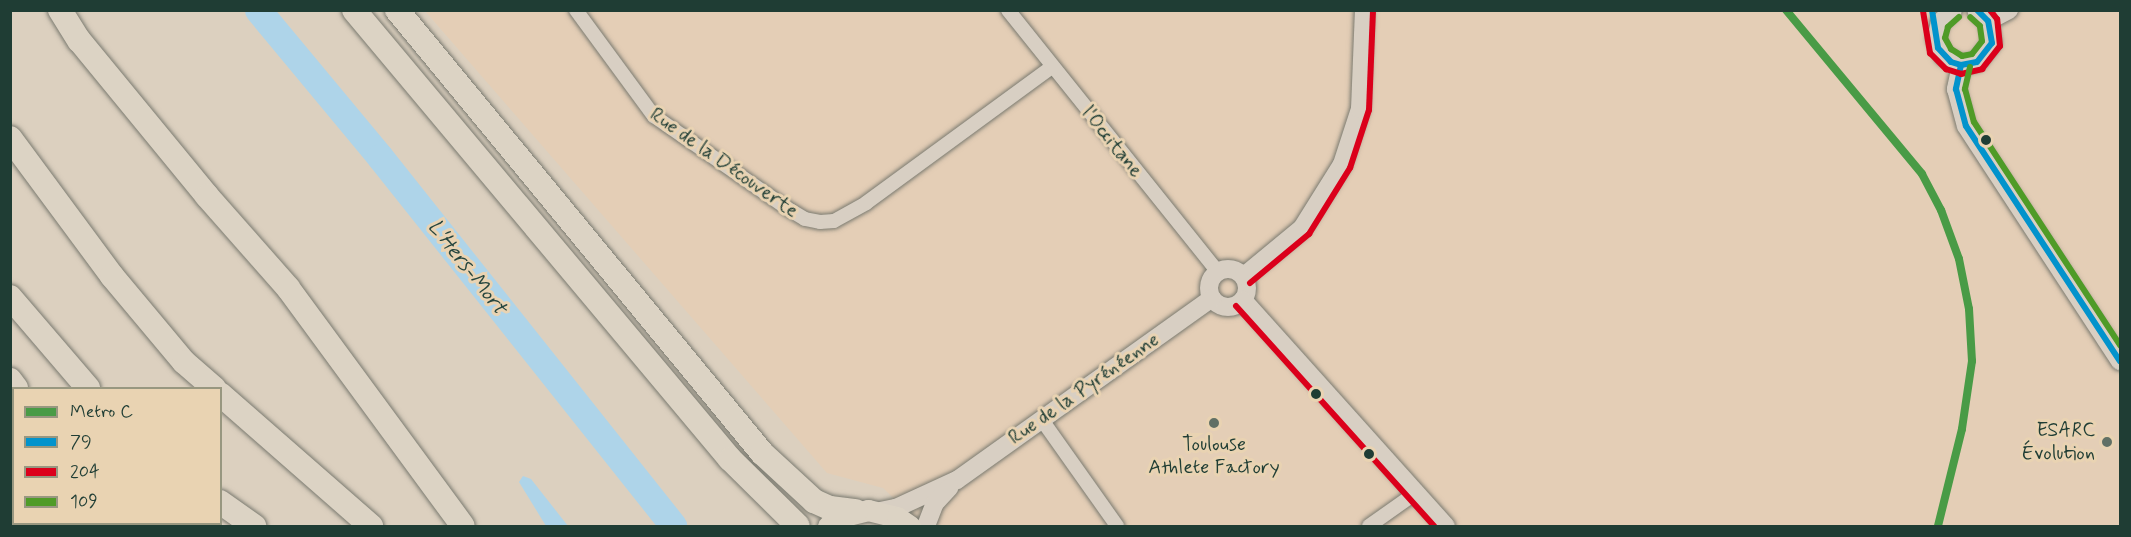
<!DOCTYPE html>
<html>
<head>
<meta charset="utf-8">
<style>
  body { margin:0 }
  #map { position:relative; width:2131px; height:537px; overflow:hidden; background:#dcd0bf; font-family:Mynerve,sans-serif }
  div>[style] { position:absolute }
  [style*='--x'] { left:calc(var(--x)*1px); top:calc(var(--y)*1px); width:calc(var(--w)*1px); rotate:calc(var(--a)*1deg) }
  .built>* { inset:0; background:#e4ceb6 }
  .water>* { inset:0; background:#aed4e9 }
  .river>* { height:27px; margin:-13.5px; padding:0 13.5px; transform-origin:13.5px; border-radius:13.5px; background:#aed4e9 }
  .roads { filter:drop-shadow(0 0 2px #7a7a70) drop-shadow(0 0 2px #7a7a70) }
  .street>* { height:14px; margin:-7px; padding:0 7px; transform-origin:7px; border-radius:7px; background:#d8cfc3 }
  .secondary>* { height:18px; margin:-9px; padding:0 9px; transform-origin:9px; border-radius:9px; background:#d8cfc3 }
  .secondary>.ring { margin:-9px; padding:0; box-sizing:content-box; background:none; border:18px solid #d8cfc3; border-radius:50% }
  .primary>* { height:21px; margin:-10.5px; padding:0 10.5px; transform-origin:10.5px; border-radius:10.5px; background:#dcd3c4 }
  .highway>* { height:24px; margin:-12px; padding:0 12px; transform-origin:12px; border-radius:12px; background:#dcd3c4 }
  .bus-1>* { height:6px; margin:-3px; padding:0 3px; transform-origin:3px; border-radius:3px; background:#0293cc }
  .bus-2>* { height:6px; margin:-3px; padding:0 3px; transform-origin:3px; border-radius:3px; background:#db001b }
  .bus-3>* { height:6px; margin:-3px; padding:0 3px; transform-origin:3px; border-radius:3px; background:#4f9b27 }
  .metro-1>* { height:8px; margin:-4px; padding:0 4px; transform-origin:4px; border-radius:4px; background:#499b46 }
  .dots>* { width:16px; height:16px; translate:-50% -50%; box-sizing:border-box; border:3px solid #e9d3b2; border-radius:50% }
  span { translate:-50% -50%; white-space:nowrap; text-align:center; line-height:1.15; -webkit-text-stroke:6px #e9d3b2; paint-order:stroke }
  .street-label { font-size:20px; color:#1f3d34 }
  .poi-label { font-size:20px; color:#1f3d34 }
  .right { translate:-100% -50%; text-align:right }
  .water-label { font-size:21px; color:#25453e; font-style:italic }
  .frame { position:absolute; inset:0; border:12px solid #1f3d34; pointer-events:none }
  .legend { position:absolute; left:12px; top:387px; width:210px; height:138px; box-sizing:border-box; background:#e9d3b2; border:2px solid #989780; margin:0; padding:8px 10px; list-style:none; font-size:18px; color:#1f3d34 }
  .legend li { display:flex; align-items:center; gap:12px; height:30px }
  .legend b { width:30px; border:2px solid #989780 }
</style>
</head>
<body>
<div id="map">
  <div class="built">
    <div style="clip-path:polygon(425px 11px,2120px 11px,2120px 526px,923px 526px,883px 488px,827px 473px)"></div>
  </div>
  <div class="water">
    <div style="clip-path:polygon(523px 476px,531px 479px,568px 526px,546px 526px,519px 482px)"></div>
  </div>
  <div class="river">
    <div style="--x:258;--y:10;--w:191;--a:50.3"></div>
    <div style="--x:380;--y:157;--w:471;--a:51.5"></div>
  </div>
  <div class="roads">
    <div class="street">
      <div style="--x:576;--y:10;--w:132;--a:53.7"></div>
      <div style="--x:654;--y:116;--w:165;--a:34.7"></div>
      <div style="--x:790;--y:210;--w:17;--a:31"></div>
      <div style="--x:805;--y:219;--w:15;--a:11"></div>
      <div style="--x:820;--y:222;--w:14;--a:-4"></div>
      <div style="--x:834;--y:221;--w:37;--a:-29"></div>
      <div style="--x:866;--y:203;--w:230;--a:-36.2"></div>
      <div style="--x:1008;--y:10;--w:334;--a:51.3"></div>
      <div style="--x:1042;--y:420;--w:130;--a:54.7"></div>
      <div style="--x:1369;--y:526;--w:59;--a:-35.3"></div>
    </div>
    <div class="secondary">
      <div style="--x:1953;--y:10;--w:18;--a:137"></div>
      <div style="--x:1940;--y:22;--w:17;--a:103"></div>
      <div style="--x:1936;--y:39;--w:19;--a:65"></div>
      <div style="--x:1944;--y:56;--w:19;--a:28"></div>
      <div style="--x:1961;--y:65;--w:16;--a:-11"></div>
      <div style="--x:1977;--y:62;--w:24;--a:-52"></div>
      <div style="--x:1992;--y:43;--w:22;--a:-100"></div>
      <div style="--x:1988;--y:21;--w:16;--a:-137"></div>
      <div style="--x:1988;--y:21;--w:24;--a:-28"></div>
      <div style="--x:1961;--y:65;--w:25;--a:102"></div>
      <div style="--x:1956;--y:89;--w:38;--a:75"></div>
      <div style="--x:1966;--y:126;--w:281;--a:56.8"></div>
      <div class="ring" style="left:1209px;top:269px;width:20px;height:20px"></div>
      <div style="--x:1244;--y:276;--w:75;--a:-39.6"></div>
      <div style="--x:1302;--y:228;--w:75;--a:-58"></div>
      <div style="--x:1342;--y:164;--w:58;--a:-71.9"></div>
      <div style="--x:1360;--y:109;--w:99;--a:-87.7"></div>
      <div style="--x:1243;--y:300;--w:304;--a:48.1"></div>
      <div style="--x:880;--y:511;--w:16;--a:-11"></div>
      <div style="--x:896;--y:508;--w:67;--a:-24.7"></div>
      <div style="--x:957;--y:480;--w:313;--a:-35.5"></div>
      <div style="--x:926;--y:526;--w:25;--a:-69"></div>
      <div style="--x:935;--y:503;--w:21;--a:-47"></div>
    </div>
    <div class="primary">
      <div style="--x:828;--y:526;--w:15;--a:-37"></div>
      <div style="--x:840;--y:517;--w:29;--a:-14"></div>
      <div style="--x:868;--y:510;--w:30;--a:14"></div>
      <div style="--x:897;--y:517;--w:16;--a:35"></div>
    </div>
    <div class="highway">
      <div style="--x:60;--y:10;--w:36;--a:58"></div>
      <div style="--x:79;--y:40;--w:202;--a:50.6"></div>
      <div style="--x:207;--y:196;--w:123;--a:48.6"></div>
      <div style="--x:288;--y:288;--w:295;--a:53.7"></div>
      <div style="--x:354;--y:10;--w:586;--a:50.06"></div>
      <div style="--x:730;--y:459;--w:95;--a:44.6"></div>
      <div style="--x:397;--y:10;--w:574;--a:50.51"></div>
      <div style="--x:762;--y:453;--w:71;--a:42.7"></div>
      <div style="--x:814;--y:501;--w:17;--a:24"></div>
      <div style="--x:830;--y:508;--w:26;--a:7"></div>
      <div style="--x:10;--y:138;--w:172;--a:53.5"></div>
      <div style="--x:112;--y:276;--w:112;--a:50.1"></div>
      <div style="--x:184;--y:362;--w:40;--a:41"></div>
      <div style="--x:10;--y:297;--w:120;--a:49.4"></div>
      <div style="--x:10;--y:380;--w:10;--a:53"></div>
      <div style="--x:220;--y:394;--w:201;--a:41.2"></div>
      <div style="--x:220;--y:502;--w:42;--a:35.2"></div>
      <div style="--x:127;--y:524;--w:4;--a:27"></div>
    </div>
  </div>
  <div class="bus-1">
    <div style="--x:1932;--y:10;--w:38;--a:81"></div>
    <div style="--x:1938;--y:48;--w:19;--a:47"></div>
    <div style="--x:1951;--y:62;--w:10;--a:17"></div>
    <div style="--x:1961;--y:65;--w:16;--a:-11"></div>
    <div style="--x:1977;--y:62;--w:24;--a:-52"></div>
    <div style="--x:1992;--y:43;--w:22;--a:-100"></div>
    <div style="--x:1988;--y:21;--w:16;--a:-135"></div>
    <div style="--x:1961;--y:65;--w:25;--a:102"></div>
    <div style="--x:1956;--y:89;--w:38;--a:75"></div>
    <div style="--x:1966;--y:126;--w:281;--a:56.8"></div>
  </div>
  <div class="bus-2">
    <div style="--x:1923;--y:11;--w:43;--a:80.5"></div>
    <div style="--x:1930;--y:53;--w:23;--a:45"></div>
    <div style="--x:1946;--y:69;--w:16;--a:18"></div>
    <div style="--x:1961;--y:74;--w:22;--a:-13"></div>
    <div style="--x:1982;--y:69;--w:29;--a:-52"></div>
    <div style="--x:2000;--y:46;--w:27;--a:-96"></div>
    <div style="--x:1997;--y:19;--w:11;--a:-128"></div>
    <div style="--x:1250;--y:283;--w:77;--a:-39.7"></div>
    <div style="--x:1309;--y:234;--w:78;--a:-58.2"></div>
    <div style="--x:1350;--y:168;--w:61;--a:-71.9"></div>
    <div style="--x:1369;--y:110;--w:100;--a:-87.7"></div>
    <div style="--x:1236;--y:306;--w:296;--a:48"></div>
  </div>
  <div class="bus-3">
    <div style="--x:1959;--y:17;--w:15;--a:138"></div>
    <div style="--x:1948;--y:27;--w:11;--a:105"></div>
    <div style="--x:1945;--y:38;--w:13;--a:61"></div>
    <div style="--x:1951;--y:49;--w:13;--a:32"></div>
    <div style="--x:1962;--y:56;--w:10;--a:-11"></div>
    <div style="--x:1972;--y:54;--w:16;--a:-52"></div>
    <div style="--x:1982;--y:41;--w:15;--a:-98"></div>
    <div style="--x:1980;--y:26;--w:13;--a:-138"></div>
    <div style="--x:1970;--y:67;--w:23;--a:103"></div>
    <div style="--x:1965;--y:89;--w:34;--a:75"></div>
    <div style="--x:1974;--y:122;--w:267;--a:56.8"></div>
  </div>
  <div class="metro-1">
    <div style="--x:1786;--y:10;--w:213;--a:50.3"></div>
    <div style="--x:1922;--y:174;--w:41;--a:62.2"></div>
    <div style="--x:1941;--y:210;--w:52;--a:69.8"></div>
    <div style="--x:1959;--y:259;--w:51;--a:78.7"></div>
    <div style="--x:1969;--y:309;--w:52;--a:86.7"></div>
    <div style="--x:1972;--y:361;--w:69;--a:98.4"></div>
    <div style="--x:1962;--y:429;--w:100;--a:103.9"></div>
  </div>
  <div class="dots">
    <div style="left:1986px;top:140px;background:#1f3d34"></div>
    <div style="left:1316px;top:394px;background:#1f3d34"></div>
    <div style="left:1214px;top:423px;background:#617065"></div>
    <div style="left:2107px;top:442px;background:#617065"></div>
    <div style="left:1369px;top:454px;background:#1f3d34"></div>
  </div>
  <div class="street-label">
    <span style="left:1112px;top:142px;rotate:51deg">l'Occitane</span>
    <span style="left:724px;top:163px;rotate:35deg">Rue de la Découverte</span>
    <span style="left:1084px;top:389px;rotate:-35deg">Rue de la Pyrénéenne</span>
  </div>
  <div class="poi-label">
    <span class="right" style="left:2095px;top:442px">ESARC<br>Évolution</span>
    <span style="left:1214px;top:456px">Toulouse<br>Athlete Factory</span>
  </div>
  <div class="water-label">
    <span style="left:467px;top:267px;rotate:52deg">L'Hers-Mort</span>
  </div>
  <div class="frame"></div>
  <ul class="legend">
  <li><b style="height:8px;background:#499b46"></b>Metro C</li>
  <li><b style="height:8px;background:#0293cc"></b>79</li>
  <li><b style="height:8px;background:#db001b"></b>204</li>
  <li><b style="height:8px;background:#4f9b27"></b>109</li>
  </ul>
</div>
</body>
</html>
